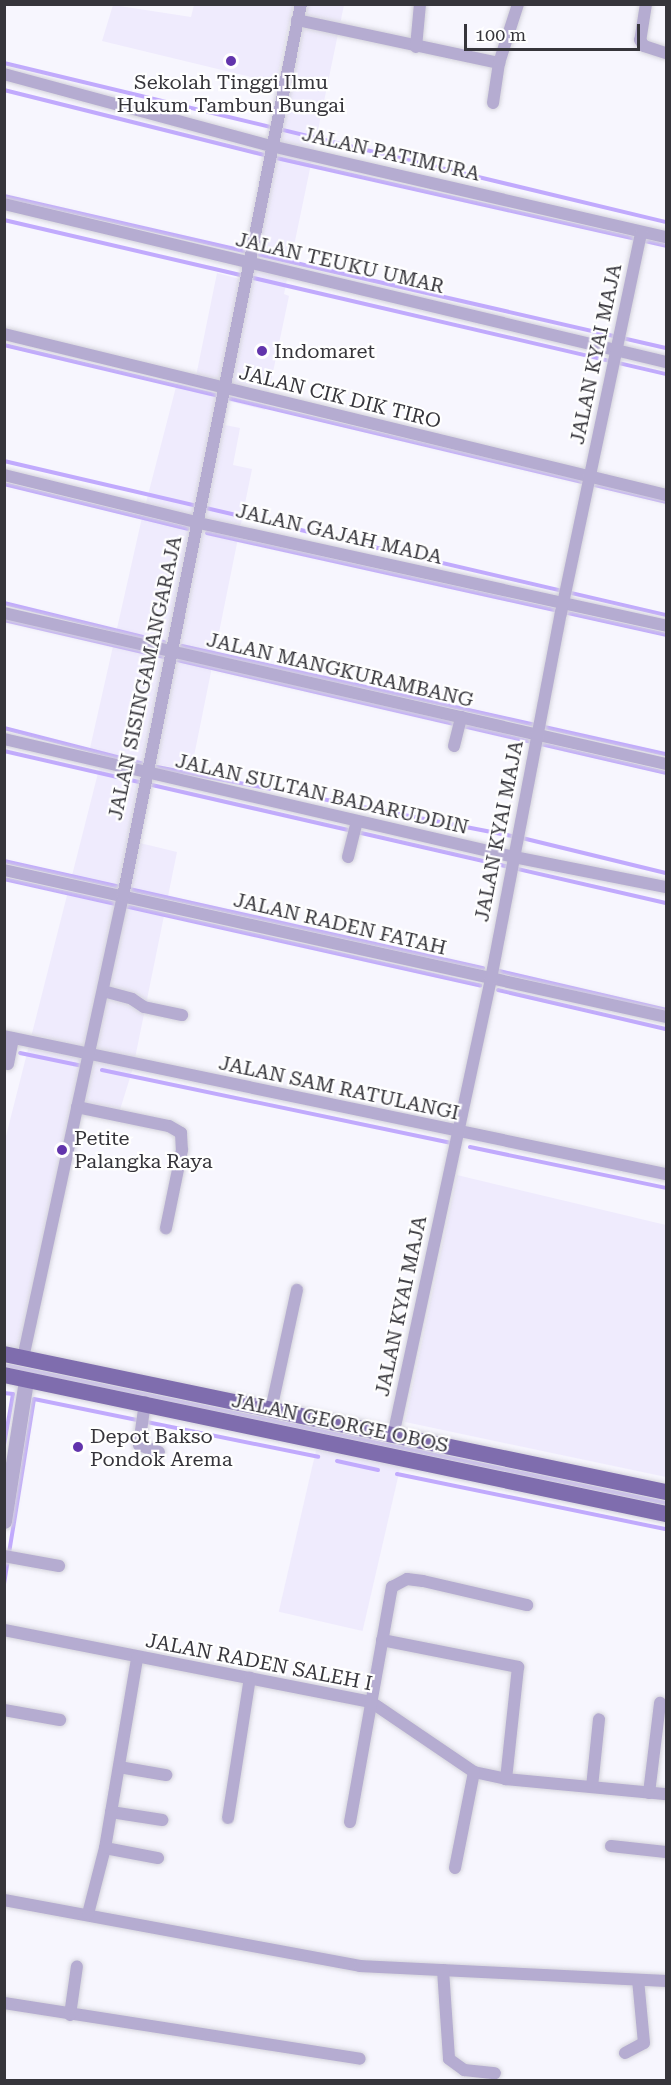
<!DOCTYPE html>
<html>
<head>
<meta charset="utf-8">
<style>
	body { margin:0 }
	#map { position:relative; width:671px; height:2085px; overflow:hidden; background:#f7f6fe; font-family:"Roboto Serif",serif }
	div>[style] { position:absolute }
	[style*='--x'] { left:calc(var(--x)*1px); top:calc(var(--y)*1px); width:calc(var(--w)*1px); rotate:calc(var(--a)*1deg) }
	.built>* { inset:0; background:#efebfd; transform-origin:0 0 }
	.stream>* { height:4px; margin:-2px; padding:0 2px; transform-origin:2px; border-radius:2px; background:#c1aafd }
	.roads { filter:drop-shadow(0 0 2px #d4d3db) drop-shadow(0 0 2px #d4d3db) }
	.minor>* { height:12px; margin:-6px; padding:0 6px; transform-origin:6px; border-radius:6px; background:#b5acd1 }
	.tertiary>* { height:15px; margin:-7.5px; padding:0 7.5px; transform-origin:7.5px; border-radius:7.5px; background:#b5acd1 }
	.primary>* { height:16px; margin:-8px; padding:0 8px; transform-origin:8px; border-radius:8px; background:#7f6dae }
	.dots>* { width:16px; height:16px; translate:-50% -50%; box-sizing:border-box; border:3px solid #fff; border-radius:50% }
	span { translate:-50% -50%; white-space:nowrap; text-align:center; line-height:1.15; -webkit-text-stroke:4.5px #fff; paint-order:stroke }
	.poi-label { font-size:20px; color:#36353b }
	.left { translate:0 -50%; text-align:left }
	.street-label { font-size:20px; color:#36353b }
	.frame { position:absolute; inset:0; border:6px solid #36353b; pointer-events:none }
	.scale { position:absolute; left:464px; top:24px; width:176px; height:27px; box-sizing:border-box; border:3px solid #36353b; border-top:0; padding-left:8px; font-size:18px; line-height:21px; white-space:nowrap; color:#36353b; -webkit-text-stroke:4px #fff; paint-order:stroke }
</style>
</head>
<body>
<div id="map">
	<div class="built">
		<div style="clip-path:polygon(113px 5px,191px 17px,194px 5px,293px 5px,276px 83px,102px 41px)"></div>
		<div style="clip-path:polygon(308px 5px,344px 5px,284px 294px,289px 296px,265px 410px,228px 401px,225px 425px,240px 428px,233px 465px,252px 469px,191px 771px,151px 763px,140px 843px,177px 852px,133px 1068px,119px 1113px,72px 1104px,20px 1352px,5px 1348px,5px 1140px,99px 769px,86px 766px,141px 522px,177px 383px,194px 386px,217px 273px,251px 282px)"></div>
		<div style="clip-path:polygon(457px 1175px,666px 1225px,666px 1477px,405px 1422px)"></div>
		<div style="left:317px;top:1446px;width:86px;height:170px;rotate:13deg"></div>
	</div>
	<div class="stream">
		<div style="--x:4;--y:63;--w:681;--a:13.51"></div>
		<div style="--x:4;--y:90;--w:276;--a:14"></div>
		<div style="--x:272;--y:157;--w:404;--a:12.7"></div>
		<div style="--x:4;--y:196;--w:679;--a:12.93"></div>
		<div style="--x:4;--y:220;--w:680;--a:13.1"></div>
		<div style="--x:4;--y:345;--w:680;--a:13.34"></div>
		<div style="--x:4;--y:461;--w:680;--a:13.1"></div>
		<div style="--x:4;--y:484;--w:189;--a:13.7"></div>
		<div style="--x:207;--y:533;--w:470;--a:12.5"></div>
		<div style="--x:4;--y:603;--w:165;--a:13.7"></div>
		<div style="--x:4;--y:620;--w:679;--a:13.01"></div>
		<div style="--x:182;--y:646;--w:496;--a:12.6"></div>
		<div style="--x:4;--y:728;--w:153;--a:14.4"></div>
		<div style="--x:152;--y:766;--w:373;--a:11"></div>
		<div style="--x:518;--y:837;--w:152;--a:13.7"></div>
		<div style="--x:4;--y:751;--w:679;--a:12.93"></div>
		<div style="--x:4;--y:861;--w:491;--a:12.6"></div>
		<div style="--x:4;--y:879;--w:488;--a:12.6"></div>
		<div style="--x:499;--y:971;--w:171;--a:13.1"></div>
		<div style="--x:498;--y:990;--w:172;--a:13.1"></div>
		<div style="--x:20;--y:1053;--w:64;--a:11.7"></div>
		<div style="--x:102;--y:1070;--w:357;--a:11.8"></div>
		<div style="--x:470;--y:1147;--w:200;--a:11.8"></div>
		<div style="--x:4;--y:1365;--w:676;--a:11.78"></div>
		<div style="--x:4;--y:1393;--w:9;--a:6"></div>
		<div style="--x:13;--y:1394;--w:52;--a:100"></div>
		<div style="--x:337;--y:1461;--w:42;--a:12.4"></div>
		<div style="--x:397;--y:1474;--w:275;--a:11.6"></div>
		<div style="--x:4;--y:1584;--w:187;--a:-80.8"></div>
		<div style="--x:34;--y:1399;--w:290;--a:11.5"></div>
	</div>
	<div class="roads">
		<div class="minor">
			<div style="--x:646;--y:4;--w:36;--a:99"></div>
			<div style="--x:640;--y:40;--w:7;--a:56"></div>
			<div style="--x:644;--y:46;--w:23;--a:18"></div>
			<div style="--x:297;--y:20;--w:207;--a:12"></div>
			<div style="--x:499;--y:63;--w:62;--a:-72.1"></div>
			<div style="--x:416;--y:47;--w:43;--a:-84.7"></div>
			<div style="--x:4;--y:74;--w:277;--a:15.1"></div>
			<div style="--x:271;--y:146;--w:405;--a:13"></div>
			<div style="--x:493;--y:103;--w:40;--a:-81.5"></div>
			<div style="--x:4;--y:204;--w:681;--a:13.42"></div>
			<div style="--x:4;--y:334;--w:681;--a:13.67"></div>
			<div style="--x:4;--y:475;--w:201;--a:13.8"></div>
			<div style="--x:199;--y:523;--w:478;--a:12.4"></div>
			<div style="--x:4;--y:613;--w:679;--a:12.85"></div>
			<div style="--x:4;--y:739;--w:523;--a:13.03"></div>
			<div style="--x:514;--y:857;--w:155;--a:11.2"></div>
			<div style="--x:454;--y:746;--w:30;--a:-76"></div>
			<div style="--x:348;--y:857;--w:37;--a:-76"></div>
			<div style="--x:4;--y:870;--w:678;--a:12.52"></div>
			<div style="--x:103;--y:991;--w:30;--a:15"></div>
			<div style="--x:132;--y:999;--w:14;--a:34"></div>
			<div style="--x:144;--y:1007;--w:39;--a:12"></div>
			<div style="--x:4;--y:1036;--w:676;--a:11.78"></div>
			<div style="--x:8;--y:1064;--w:26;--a:-79"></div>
			<div style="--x:77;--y:1107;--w:94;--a:11.7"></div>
			<div style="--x:169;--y:1126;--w:14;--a:30"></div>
			<div style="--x:181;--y:1133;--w:17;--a:87"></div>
			<div style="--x:182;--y:1150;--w:80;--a:101.6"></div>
			<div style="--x:23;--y:1358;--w:473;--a:-77.8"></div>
			<div style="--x:123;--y:896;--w:910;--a:-78.71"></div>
			<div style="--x:145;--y:1402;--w:43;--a:97.9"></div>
			<div style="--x:139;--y:1445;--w:21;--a:19"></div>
			<div style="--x:271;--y:1410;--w:123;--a:-77.8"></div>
			<div style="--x:393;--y:1436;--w:467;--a:-77.9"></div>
			<div style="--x:491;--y:979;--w:373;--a:-79.2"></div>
			<div style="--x:561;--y:613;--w:389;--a:-78.1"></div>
			<div style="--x:4;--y:1556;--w:56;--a:10.3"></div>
			<div style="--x:4;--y:1630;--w:374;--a:11.1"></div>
			<div style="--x:371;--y:1702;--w:125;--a:34.2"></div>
			<div style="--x:474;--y:1772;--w:33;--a:12"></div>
			<div style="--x:506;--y:1779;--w:161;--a:5.4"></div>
			<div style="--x:382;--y:1640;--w:139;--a:11.2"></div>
			<div style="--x:518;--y:1667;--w:113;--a:96.1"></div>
			<div style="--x:4;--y:1710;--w:57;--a:10.1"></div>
			<div style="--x:119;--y:1767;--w:48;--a:9.7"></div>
			<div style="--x:592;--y:1787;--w:68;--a:-84.1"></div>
			<div style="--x:649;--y:1793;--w:91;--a:-83"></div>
			<div style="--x:111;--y:1812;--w:52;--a:8.9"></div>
			<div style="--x:228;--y:1818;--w:142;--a:-81.1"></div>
			<div style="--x:350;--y:1822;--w:239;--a:-79.9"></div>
			<div style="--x:392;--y:1587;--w:17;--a:-28"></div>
			<div style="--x:407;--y:1579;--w:16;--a:7"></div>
			<div style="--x:423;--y:1581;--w:107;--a:13"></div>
			<div style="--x:611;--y:1846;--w:55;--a:6.2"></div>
			<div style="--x:105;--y:1848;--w:54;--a:10.7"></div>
			<div style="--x:455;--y:1868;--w:98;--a:-78.8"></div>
			<div style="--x:4;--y:1900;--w:362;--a:10.5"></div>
			<div style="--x:360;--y:1966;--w:306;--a:2.8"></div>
			<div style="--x:88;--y:1914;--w:68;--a:-75.6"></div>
			<div style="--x:105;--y:1848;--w:193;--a:-80.4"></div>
			<div style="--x:443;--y:1970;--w:89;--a:86.1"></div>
			<div style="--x:449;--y:2059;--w:19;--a:36"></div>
			<div style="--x:464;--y:2070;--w:31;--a:6"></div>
			<div style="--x:4;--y:2003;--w:360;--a:8.9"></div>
			<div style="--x:70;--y:2015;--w:49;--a:-81.9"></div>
			<div style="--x:625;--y:2053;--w:21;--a:-28"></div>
			<div style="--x:644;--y:2043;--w:63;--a:-95.4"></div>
		</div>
		<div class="tertiary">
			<div style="--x:4;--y:1521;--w:143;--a:-81.1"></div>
		</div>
		<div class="primary">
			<div style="--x:4;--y:1354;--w:676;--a:11.78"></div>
			<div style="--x:4;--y:1375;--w:676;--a:11.86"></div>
		</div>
	</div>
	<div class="dots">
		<div style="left:231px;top:61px;background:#6234ac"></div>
		<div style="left:262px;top:351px;background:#6234ac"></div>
		<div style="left:62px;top:1150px;background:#6234ac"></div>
		<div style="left:78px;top:1447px;background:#6234ac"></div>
	</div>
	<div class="poi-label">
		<span style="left:231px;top:94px">Sekolah Tinggi Ilmu<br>Hukum Tambun Bungai</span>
		<span class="left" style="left:274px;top:351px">Indomaret</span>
		<span class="left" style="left:74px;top:1150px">Petite<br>Palangka Raya</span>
		<span class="left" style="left:90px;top:1448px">Depot Bakso<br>Pondok Arema</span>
	</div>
	<div class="street-label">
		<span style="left:391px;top:154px;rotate:13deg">JALAN PATIMURA</span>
		<span style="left:340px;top:263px;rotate:13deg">JALAN TEUKU UMAR</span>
		<span style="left:596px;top:354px;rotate:-78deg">JALAN KYAI MAJA</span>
		<span style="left:340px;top:397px;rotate:14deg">JALAN CIK DIK TIRO</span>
		<span style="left:339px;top:534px;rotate:13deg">JALAN GAJAH MADA</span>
		<span style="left:340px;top:670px;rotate:13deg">JALAN MANGKURAMBANG</span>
		<span style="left:145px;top:678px;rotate:-78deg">JALAN SISINGAMANGARAJA</span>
		<span style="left:322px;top:794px;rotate:13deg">JALAN SULTAN BADARUDDIN</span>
		<span style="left:499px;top:831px;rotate:-79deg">JALAN KYAI MAJA</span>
		<span style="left:340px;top:924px;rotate:13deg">JALAN RADEN FATAH</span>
		<span style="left:339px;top:1088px;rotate:12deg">JALAN SAM RATULANGI</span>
		<span style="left:401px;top:1306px;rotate:-78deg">JALAN KYAI MAJA</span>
		<span style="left:340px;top:1423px;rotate:12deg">JALAN GEORGE OBOS</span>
		<span style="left:259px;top:1662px;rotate:11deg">JALAN RADEN SALEH I</span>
	</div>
	<div class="frame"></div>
	<div class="scale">100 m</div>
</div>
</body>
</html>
